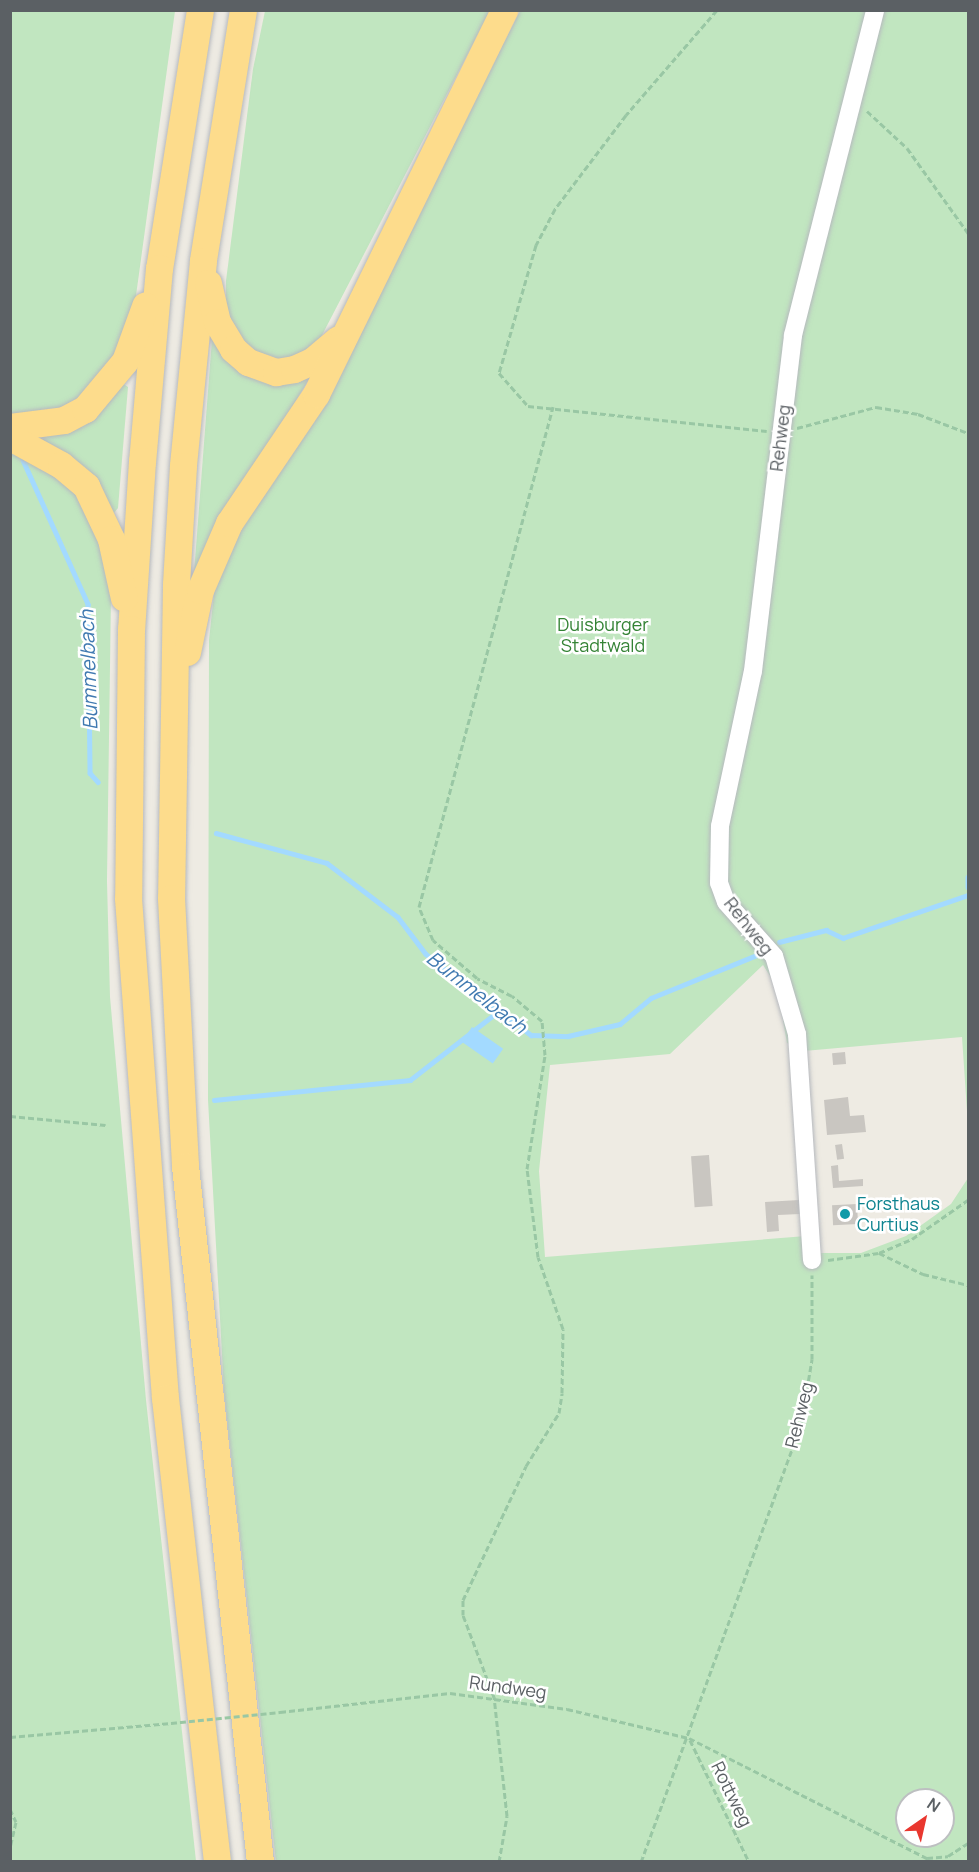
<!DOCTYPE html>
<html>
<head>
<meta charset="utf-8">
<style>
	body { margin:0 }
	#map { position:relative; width:979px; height:1872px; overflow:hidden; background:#eeebe3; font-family:Manrope,sans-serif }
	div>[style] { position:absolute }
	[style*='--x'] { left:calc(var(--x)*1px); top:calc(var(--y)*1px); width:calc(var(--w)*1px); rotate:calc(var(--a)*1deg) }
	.green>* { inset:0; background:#c1e6c0 }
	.water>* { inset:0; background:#a3daff; transform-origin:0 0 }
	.stream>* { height:4.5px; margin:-2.25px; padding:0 2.25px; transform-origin:2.25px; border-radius:2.25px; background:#a3daff }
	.building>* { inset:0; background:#c9c6c1; transform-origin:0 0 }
	.path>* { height:3px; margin-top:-1.5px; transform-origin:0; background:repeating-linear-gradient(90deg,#99c7a4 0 6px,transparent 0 9px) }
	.roads { filter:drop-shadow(0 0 2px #b6b9be) drop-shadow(0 0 2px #b6b9be) }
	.minor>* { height:18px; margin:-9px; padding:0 9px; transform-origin:9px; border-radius:9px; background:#fff }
	.highway>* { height:27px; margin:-13.5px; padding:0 13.5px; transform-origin:13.5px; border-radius:13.5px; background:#fddc8c }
	.path-bridge>* { height:3px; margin-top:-1.5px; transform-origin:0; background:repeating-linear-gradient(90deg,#99c7a4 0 6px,transparent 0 9px) }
	.dots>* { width:16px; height:16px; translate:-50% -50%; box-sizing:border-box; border:3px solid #fff; border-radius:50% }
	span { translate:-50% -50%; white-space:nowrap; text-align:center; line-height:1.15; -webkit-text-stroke:5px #fff; paint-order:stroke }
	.street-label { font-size:18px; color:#5b6064 }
	.park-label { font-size:18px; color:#348335 }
	.culture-label { font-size:18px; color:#0d838f }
	.left { translate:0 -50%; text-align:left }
	.water-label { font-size:20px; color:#407ab1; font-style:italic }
	.frame { position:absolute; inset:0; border:12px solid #5b6064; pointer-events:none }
	.north { position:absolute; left:895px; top:1788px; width:60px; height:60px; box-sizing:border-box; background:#fff; border:2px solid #bdbfc1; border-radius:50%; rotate:34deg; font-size:16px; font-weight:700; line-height:24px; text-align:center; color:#5b6064 }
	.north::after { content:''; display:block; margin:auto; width:21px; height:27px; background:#e9372f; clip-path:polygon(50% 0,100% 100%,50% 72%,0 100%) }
</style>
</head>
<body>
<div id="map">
	<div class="green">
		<div style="clip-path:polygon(11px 11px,175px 11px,131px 332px,82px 405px,11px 421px)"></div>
		<div style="clip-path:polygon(265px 11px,490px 11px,319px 341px,309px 352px,277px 362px,240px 345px,226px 319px,226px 281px,253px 69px)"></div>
		<div style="clip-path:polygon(evenodd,520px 11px,968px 11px,968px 1126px,962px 1037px,804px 1051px,787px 1043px,777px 987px,763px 965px,670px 1054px,550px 1065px,539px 1171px,545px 1257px,806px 1236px,819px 1253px,861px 1253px,906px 1236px,951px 1204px,968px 1178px,968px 1861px,276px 1862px,224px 1391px,208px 1100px,209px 640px,214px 593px,231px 542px,367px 313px,520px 11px,907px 1800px,943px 1800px,943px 1836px,907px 1836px,907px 1800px)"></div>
		<div style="clip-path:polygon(212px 339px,221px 347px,316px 367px,194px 573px)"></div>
		<div style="clip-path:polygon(122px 383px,128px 387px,118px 508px,114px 513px,33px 438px)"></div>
		<div style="clip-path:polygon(10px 446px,55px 468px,94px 516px,111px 595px,107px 881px,110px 997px,146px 1400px,196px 1861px,11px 1861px)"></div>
	</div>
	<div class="water">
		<div style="left:472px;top:1027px;width:38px;height:18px;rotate:35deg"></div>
	</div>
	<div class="stream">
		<div style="--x:23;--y:460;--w:158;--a:65.7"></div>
		<div style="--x:88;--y:604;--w:169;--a:89.3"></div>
		<div style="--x:90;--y:773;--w:12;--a:48"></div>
		<div style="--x:216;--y:833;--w:115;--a:15.1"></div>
		<div style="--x:327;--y:863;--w:89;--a:37.3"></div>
		<div style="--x:398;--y:917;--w:46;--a:52.9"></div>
		<div style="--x:426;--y:954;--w:133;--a:37.6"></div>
		<div style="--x:531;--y:1035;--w:37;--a:2"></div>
		<div style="--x:568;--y:1036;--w:53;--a:-13"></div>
		<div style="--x:620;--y:1024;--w:40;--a:-40"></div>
		<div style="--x:651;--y:998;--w:114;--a:-22.1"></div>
		<div style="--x:968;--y:877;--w:10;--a:90"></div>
		<div style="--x:779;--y:942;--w:49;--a:-14.3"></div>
		<div style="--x:826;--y:930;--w:19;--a:25"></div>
		<div style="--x:843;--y:938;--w:132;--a:-19"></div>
		<div style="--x:214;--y:1100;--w:197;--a:-5.8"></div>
		<div style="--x:410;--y:1080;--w:114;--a:-37.9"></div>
	</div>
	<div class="building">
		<div style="left:845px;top:1052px;width:12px;height:13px;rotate:85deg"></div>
		<div style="clip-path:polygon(848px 1097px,850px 1116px,864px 1115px,866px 1132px,827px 1135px,824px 1100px)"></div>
		<div style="left:842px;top:1144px;width:15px;height:7px;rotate:82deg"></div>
		<div style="left:709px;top:1155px;width:51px;height:18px;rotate:86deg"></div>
		<div style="clip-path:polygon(838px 1165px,839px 1181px,863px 1179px,863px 1186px,833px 1188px,831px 1166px)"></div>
		<div style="clip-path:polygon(799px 1200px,800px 1214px,778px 1215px,779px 1231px,767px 1232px,765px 1202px)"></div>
		<div style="left:857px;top:1204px;width:20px;height:25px;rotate:87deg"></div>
	</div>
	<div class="path">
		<div style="--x:717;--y:10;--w:139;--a:130.9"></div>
		<div style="--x:626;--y:115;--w:118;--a:127.1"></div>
		<div style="--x:555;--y:209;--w:41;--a:117.8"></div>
		<div style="--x:536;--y:245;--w:133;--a:106.1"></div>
		<div style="--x:499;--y:373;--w:44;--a:48.7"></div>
		<div style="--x:528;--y:406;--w:240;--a:6"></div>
		<div style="--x:867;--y:111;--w:54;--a:42.8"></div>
		<div style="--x:907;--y:148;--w:105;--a:54.3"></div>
		<div style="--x:797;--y:428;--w:82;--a:-14.9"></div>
		<div style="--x:876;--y:407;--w:43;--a:9.5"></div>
		<div style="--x:918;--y:414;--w:53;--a:20.8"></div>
		<div style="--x:10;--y:1116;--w:96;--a:5.4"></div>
		<div style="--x:879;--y:1253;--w:49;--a:25.5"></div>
		<div style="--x:923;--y:1274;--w:46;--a:13.7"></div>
		<div style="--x:828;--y:1260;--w:51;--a:-7.8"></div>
		<div style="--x:879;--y:1253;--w:36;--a:-23"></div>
		<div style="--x:912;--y:1239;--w:68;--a:-34.9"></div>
		<div style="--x:280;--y:1712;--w:171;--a:-6.4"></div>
		<div style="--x:450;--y:1693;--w:118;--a:7.8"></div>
		<div style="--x:567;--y:1709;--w:125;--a:13.4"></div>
		<div style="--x:689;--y:1738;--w:267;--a:26.8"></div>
		<div style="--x:927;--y:1858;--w:21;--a:-5"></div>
		<div style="--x:948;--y:1856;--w:24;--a:-33"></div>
		<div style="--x:10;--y:1737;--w:162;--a:-5"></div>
		<div style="--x:690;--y:1740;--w:136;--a:64.2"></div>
		<div style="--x:10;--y:1809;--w:14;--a:65"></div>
		<div style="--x:16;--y:1822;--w:28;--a:103"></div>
		<div style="--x:499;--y:1862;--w:47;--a:-80.1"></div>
		<div style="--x:507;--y:1816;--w:120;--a:-96.2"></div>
		<div style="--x:494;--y:1697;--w:88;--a:-110.7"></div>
		<div style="--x:463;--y:1615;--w:15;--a:-90"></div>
		<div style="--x:463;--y:1600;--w:148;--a:-64.8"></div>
		<div style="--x:526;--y:1466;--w:62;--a:-58.1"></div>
		<div style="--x:559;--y:1413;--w:20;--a:-81"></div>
		<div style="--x:562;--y:1393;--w:64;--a:-89.1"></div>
		<div style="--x:563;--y:1329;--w:76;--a:-109.1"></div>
		<div style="--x:538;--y:1257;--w:89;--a:-97.1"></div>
		<div style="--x:527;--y:1169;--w:115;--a:-81"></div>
		<div style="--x:545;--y:1055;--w:34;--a:-95"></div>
		<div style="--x:542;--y:1021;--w:39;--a:-140"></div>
		<div style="--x:512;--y:996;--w:39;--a:-153"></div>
		<div style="--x:477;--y:978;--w:58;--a:-139.2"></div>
		<div style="--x:433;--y:940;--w:36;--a:-113"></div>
		<div style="--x:419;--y:907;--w:518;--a:-75"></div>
		<div style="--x:641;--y:1862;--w:465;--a:-69.9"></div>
		<div style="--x:801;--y:1425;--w:67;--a:-80.5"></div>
		<div style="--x:812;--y:1359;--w:84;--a:-90"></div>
	</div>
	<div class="roads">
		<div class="minor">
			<div style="--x:812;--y:1260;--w:226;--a:-93.8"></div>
			<div style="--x:797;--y:1034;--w:81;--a:-106.4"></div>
			<div style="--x:774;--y:956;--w:72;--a:-131.6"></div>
			<div style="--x:726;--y:902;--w:20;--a:-110"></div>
			<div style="--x:719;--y:883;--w:57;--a:-89"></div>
			<div style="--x:720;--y:826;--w:158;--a:-78"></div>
			<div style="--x:753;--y:671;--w:338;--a:-83.2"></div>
			<div style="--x:793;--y:335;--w:335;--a:-75.8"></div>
		</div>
		<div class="highway">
			<div style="--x:200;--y:10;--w:261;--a:99"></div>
			<div style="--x:159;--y:268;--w:194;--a:95"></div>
			<div style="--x:142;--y:461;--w:168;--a:93.7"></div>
			<div style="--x:131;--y:629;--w:269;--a:90.6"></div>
			<div style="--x:128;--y:898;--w:501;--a:85.77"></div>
			<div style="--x:165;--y:1398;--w:467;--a:83.6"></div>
			<div style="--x:243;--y:10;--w:254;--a:99.1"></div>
			<div style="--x:203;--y:261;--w:206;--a:95.6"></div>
			<div style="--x:183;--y:466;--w:119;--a:93.4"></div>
			<div style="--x:176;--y:585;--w:313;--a:90.9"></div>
			<div style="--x:171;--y:898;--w:268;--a:87"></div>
			<div style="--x:185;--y:1166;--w:700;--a:83.85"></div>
			<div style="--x:208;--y:283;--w:40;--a:77"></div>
			<div style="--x:217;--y:322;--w:31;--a:59"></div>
			<div style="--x:233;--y:349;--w:20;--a:41"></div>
			<div style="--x:248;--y:362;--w:30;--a:20"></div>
			<div style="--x:276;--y:372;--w:18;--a:-9"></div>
			<div style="--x:294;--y:369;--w:20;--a:-24"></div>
			<div style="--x:312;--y:361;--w:34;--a:-40"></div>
			<div style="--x:10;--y:427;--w:54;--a:-7.4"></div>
			<div style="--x:64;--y:420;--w:24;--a:-28"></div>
			<div style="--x:85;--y:409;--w:62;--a:-50.2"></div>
			<div style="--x:125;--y:361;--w:59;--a:-70"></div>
			<div style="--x:10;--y:437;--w:58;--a:28.8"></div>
			<div style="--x:61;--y:465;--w:33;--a:40"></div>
			<div style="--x:86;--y:486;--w:59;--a:64.7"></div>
			<div style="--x:111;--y:539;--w:60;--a:77.6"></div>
			<div style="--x:187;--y:652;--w:63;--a:-78.2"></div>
			<div style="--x:200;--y:590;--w:73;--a:-66.6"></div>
			<div style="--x:229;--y:523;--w:156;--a:-56"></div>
			<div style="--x:316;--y:394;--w:428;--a:-63.9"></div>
		</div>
	</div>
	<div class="path-bridge">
		<div style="--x:171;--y:1723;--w:110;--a:-5.8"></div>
	</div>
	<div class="dots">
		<div style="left:845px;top:1214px;background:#0f9aa8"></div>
	</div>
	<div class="street-label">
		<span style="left:780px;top:438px;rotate:-83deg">Rehweg</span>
		<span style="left:749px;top:926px;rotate:52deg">Rehweg</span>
		<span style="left:799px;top:1415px;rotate:-76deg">Rehweg</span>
		<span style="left:508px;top:1687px;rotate:8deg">Rundweg</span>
		<span style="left:732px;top:1794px;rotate:64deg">Rottweg</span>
	</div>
	<div class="park-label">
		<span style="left:603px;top:635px">Duisburger<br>Stadtwald</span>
	</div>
	<div class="culture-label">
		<span class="left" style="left:857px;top:1214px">Forsthaus<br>Curtius</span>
	</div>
	<div class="water-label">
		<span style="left:88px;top:670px;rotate:-92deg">Bummelbach</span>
		<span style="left:477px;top:992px;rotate:38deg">Bummelbach</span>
	</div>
	<div class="frame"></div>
	<div class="north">N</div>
</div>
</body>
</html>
